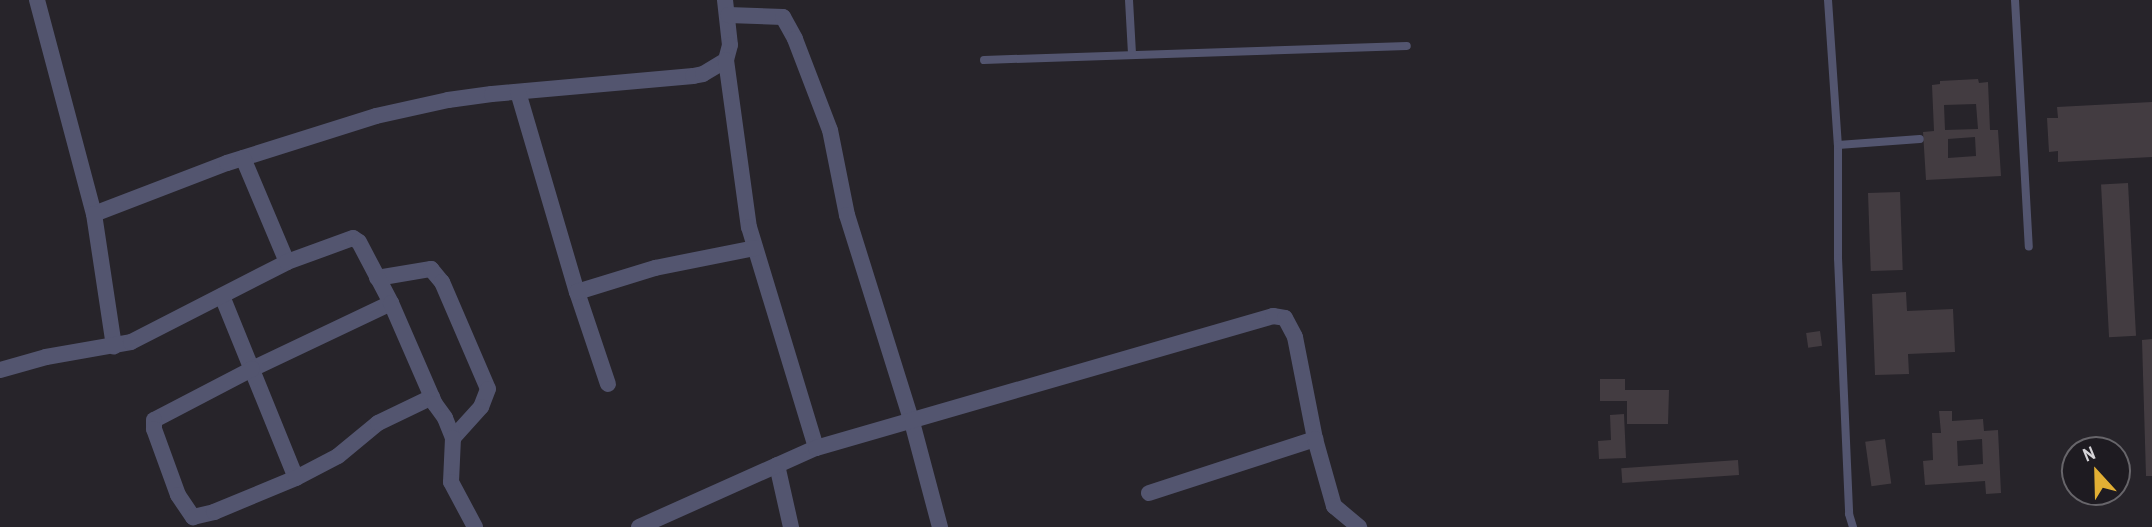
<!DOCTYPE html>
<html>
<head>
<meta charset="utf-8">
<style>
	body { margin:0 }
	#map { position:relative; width:2152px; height:527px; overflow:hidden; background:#27242a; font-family:"Archivo Narrow",sans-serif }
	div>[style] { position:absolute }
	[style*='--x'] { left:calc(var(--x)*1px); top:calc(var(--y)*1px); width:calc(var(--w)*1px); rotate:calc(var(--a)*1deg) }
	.building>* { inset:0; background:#433c41; transform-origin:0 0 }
	.service>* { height:8px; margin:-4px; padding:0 4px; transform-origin:4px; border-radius:4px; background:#53556f }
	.minor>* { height:16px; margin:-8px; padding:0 8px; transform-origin:8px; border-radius:8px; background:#53556f }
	span { translate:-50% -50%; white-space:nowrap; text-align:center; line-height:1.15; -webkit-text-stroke:5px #1e1b21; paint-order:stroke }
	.north { position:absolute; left:2061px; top:436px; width:70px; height:70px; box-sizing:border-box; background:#1e1b21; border:2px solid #67656a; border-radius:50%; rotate:338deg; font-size:19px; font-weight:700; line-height:28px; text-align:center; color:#d5d3d7 }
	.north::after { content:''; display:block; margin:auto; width:24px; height:32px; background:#e2af34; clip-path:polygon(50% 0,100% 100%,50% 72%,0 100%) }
</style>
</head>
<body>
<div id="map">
	<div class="building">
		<div style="clip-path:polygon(evenodd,1978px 79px,1979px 83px,1988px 82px,1990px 130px,1998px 130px,2001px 176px,1926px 180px,1923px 132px,1934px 131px,1932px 85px,1940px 84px,1940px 81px,1978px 79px,1976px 104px,1978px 129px,1945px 130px,1944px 105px,1976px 104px,1978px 79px,1975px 137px,1976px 156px,1948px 158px,1948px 139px,1975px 137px)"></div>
		<div style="clip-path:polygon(2152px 102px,2152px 157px,2058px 162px,2058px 151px,2049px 152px,2047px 118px,2058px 118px,2057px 107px)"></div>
		<div style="left:2128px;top:183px;width:153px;height:27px;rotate:87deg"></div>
		<div style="left:1900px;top:192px;width:78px;height:32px;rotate:88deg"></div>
		<div style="clip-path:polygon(1906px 292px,1907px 311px,1953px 309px,1955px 352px,1908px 354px,1909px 374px,1875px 375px,1872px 294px)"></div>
		<div style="left:1820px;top:331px;width:15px;height:14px;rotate:82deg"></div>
		<div style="clip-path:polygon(2152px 339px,2152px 476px,2146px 476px,2142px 340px)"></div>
		<div style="clip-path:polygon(1600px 379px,1625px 379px,1625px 390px,1669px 390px,1668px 424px,1627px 424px,1627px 401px,1600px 401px)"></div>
		<div style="clip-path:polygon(evenodd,1939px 411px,1952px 411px,1952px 421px,1983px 419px,1984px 431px,1998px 430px,2001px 493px,1986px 494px,1985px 481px,1925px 485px,1923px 461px,1933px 460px,1932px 433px,1941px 433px,1939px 411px,1982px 439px,1983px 464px,1958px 466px,1957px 441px,1982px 439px)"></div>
		<div style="clip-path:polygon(1624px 414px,1626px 458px,1599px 459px,1598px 441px,1611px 440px,1610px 415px)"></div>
		<div style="left:1885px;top:439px;width:45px;height:20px;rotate:82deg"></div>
		<div style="left:1738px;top:460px;width:15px;height:117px;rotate:86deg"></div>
	</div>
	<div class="service">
		<div style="--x:1129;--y:0;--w:54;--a:86.8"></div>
		<div style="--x:1828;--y:0;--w:145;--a:86.1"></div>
		<div style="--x:1838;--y:145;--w:113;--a:90"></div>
		<div style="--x:1838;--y:258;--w:256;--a:87.5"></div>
		<div style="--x:1849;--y:514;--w:14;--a:73"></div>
		<div style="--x:2015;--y:0;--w:247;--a:86.8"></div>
		<div style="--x:984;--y:60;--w:423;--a:-1.9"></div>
		<div style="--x:1838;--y:145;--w:82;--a:-4.2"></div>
	</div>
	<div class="minor">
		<div style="--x:37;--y:0;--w:221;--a:75.1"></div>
		<div style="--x:94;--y:214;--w:142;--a:-21"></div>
		<div style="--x:227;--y:163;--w:156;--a:-17.5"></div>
		<div style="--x:376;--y:116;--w:74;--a:-12.5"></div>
		<div style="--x:448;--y:100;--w:44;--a:-7.8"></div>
		<div style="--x:492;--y:94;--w:202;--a:-5.1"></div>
		<div style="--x:693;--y:76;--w:10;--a:-11"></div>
		<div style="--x:703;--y:74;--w:27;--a:-31"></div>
		<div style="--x:725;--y:0;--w:45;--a:83.7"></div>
		<div style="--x:730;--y:45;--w:16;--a:105"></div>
		<div style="--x:726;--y:60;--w:169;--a:82.2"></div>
		<div style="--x:749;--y:227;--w:231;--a:73.1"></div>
		<div style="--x:728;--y:15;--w:55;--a:2.1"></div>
		<div style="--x:783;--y:17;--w:25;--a:61"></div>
		<div style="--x:795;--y:39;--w:97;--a:69"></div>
		<div style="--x:830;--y:130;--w:87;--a:78.7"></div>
		<div style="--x:847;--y:215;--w:217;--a:72.6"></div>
		<div style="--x:912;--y:422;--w:109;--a:75.1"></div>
		<div style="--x:518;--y:92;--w:209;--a:73.6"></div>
		<div style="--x:577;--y:292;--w:97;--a:71.4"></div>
		<div style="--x:243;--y:158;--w:113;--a:67.1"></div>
		<div style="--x:94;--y:214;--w:134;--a:81.4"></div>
		<div style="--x:377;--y:278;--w:55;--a:-9.5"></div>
		<div style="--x:431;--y:269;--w:17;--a:50"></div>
		<div style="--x:442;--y:282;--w:116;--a:66.7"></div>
		<div style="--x:488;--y:389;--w:19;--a:111"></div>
		<div style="--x:481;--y:407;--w:42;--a:132.1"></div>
		<div style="--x:577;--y:292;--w:82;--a:-17.1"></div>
		<div style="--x:655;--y:268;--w:102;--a:-11.3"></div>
		<div style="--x:222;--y:296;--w:196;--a:67.9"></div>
		<div style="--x:391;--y:303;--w:154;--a:154.6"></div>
		<div style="--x:252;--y:369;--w:110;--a:152.5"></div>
		<div style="--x:154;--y:420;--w:9;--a:90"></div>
		<div style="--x:154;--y:429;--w:70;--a:70"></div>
		<div style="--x:178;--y:495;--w:27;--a:56"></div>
		<div style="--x:193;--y:517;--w:22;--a:-13"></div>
		<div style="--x:214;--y:512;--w:89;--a:-22.5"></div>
		<div style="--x:296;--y:478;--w:47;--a:-27.6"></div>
		<div style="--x:338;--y:456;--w:52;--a:-39.5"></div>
		<div style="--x:378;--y:423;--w:60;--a:-25.7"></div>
		<div style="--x:0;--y:370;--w:48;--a:-15.8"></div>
		<div style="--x:46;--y:357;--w:86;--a:-10"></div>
		<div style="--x:131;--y:342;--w:175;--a:-27.1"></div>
		<div style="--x:287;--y:262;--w:70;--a:-20"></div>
		<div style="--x:353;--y:238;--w:7;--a:34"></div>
		<div style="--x:359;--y:242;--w:69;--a:62.3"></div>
		<div style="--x:391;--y:303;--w:110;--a:66.5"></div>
		<div style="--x:435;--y:404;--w:17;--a:54"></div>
		<div style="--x:445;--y:418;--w:22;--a:68"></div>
		<div style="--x:453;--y:438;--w:44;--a:92.6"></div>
		<div style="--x:451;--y:482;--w:51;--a:61.9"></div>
		<div style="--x:777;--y:465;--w:64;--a:77.3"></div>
		<div style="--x:1149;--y:493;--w:175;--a:-18"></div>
		<div style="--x:639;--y:527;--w:194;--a:-24.1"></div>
		<div style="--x:816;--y:448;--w:476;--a:-16.1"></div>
		<div style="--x:1273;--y:316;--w:12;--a:9"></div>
		<div style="--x:1285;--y:318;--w:21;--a:62"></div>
		<div style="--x:1295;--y:337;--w:104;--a:78.9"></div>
		<div style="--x:1315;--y:439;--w:70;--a:74.2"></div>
		<div style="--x:1334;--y:506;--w:33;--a:40"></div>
	</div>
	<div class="north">N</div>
</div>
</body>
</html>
